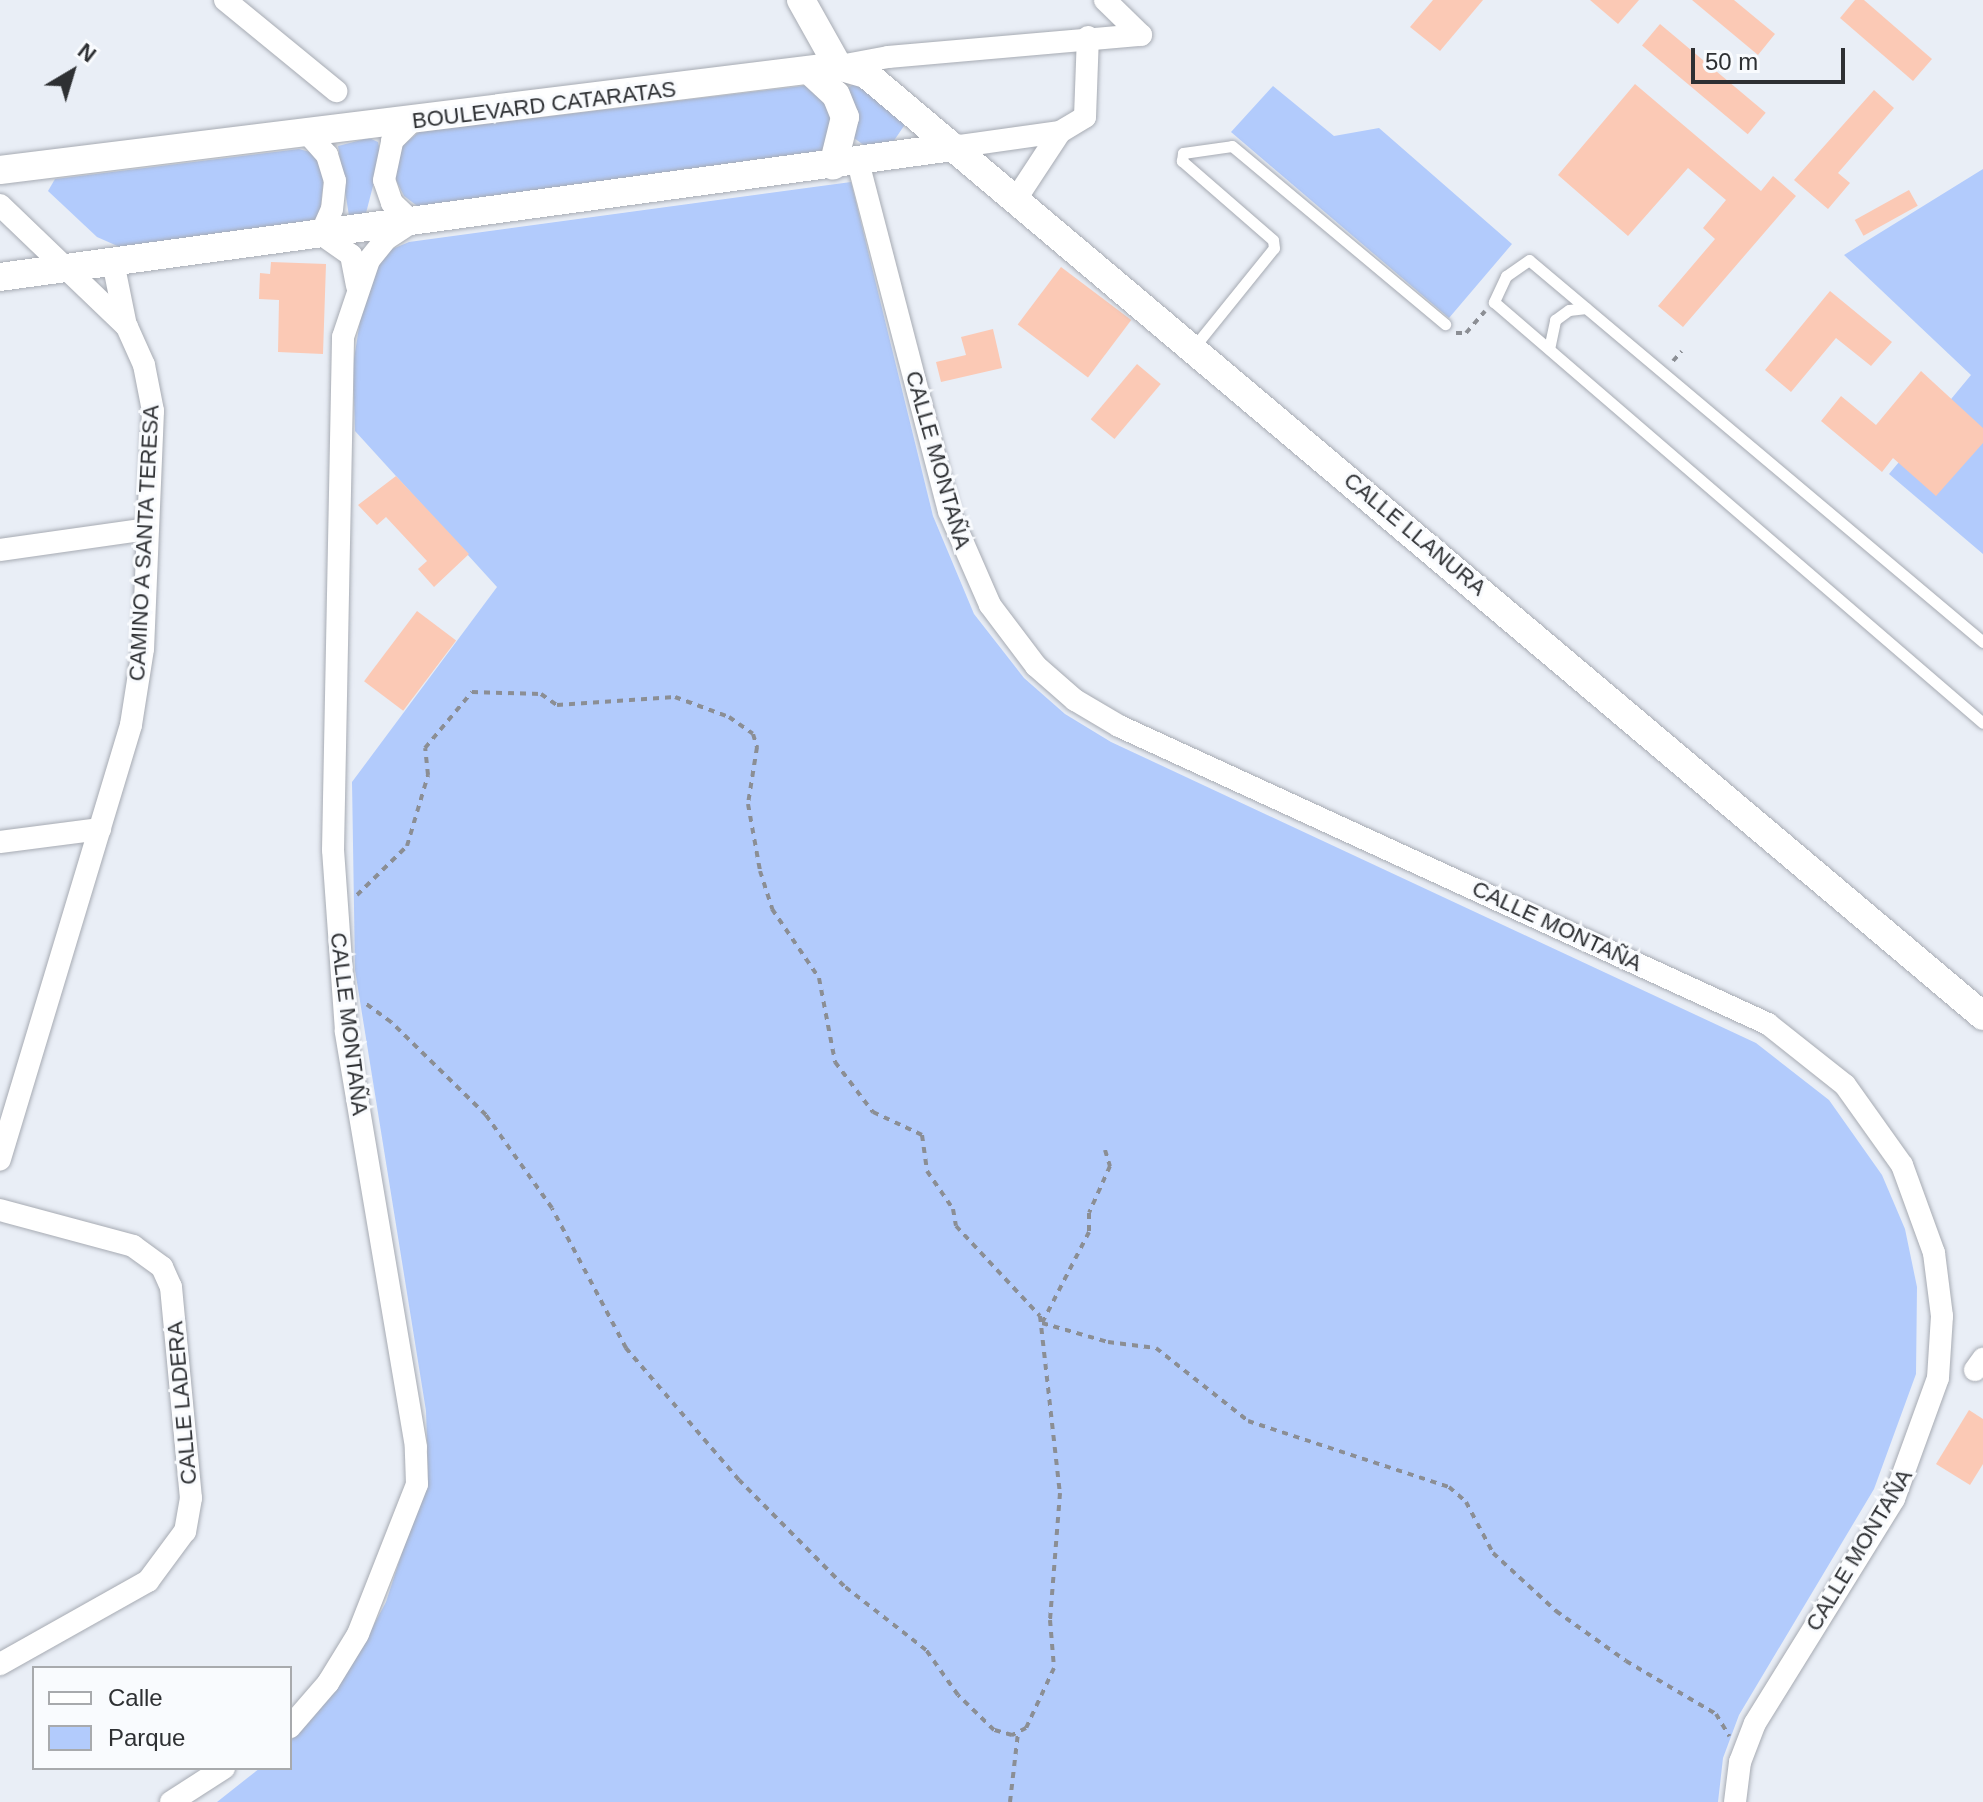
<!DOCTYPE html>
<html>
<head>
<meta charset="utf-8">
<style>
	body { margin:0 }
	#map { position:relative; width:1983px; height:1802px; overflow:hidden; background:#e9eef6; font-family:Helvetica,sans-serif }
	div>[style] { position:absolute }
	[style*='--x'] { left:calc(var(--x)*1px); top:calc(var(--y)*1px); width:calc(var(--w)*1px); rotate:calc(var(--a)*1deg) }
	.green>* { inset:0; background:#b2cbfc }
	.building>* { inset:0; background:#fbc9b5; transform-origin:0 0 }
	.path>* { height:4px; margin-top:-2px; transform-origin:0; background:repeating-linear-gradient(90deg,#8b8e94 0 6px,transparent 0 12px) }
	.roads { filter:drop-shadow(0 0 2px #a7abb3) drop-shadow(0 0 2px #a7abb3) }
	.service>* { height:11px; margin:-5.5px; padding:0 5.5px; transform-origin:5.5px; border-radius:5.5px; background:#fff }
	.minor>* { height:22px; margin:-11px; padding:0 11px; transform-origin:11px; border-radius:11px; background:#fff }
	.tertiary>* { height:28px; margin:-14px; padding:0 14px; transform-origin:14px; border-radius:14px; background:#fff }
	span { translate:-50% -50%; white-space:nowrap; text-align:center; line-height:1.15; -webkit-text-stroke:6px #f9fbfe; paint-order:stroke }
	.street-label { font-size:22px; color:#2e3033 }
	.legend { position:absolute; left:32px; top:1666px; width:260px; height:104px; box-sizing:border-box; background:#f9fbfe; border:2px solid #a8aaad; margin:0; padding:10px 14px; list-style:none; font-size:24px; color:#2e3033 }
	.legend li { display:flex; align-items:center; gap:16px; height:40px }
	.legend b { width:40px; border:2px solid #a8aaad }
	.north { position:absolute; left:32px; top:32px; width:80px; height:80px; -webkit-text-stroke:6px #f9fbfe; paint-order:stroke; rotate:38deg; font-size:22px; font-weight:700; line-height:32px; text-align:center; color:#2e3033 }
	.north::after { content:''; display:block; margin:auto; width:28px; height:36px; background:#2e3033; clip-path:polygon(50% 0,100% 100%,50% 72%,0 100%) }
	.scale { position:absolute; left:1691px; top:48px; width:154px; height:36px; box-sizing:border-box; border:4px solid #2e3033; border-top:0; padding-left:10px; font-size:24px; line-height:28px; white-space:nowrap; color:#2e3033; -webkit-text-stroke:6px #f9fbfe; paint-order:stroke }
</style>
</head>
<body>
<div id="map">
	<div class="green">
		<div style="clip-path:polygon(857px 81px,906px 123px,893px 142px,865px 146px,854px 138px,846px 90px)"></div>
		<div style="clip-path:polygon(819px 84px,832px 105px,834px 154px,420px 208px,404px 196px,395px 178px,402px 146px,419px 132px)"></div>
		<div style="clip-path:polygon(1273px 86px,1334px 136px,1379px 128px,1512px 244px,1449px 318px,1231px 132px)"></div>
		<div style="clip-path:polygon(369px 138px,378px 142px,381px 155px,366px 213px,349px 216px,338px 146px)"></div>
		<div style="clip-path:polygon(299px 149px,314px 153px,325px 166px,319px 222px,122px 248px,97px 237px,48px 191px,55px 179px)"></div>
		<div style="clip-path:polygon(1983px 169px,1983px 554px,1889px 474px,1971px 375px,1844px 255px)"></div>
		<div style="clip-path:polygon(851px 182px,933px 516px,974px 614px,1024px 678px,1065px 714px,1111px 742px,1756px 1043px,1829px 1100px,1882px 1175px,1905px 1229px,1917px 1287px,1916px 1374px,1874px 1489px,1739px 1715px,1723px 1758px,1718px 1802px,217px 1802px,260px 1768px,290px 1768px,290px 1742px,354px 1662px,386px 1602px,428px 1472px,426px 1411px,355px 970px,352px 782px,497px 587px,355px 431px,353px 365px,365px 290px,376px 265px,390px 250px,409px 242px)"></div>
	</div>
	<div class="building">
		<div style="clip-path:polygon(1433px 0,1483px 0,1440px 51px,1410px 27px)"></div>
		<div style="clip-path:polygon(1590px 0,1639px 0,1618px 24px)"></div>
		<div style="clip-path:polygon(1692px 0,1734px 0,1775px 34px,1758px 55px)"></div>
		<div style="clip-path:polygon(1855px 0,1864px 0,1932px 59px,1913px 81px,1840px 18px)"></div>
		<div style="left:1660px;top:24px;width:138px;height:28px;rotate:40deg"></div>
		<div style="clip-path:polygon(1635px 84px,1761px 191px,1773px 176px,1796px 196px,1683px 327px,1658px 306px,1715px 239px,1703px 228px,1726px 200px,1688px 168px,1628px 236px,1558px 175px)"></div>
		<div style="clip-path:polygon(1874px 90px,1894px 108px,1838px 173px,1850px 183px,1828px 209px,1794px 180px)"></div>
		<div style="left:1909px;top:190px;width:18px;height:62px;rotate:61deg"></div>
		<div style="clip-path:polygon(271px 262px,326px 264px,323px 354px,278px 352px,279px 300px,259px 299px,260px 273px,270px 274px)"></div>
		<div style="left:1061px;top:267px;width:88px;height:72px;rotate:37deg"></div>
		<div style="clip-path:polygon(1830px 291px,1892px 342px,1871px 366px,1836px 338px,1791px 392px,1765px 370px)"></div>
		<div style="clip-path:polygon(993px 329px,1002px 368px,941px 382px,936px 362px,966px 355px,961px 337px)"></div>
		<div style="left:1137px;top:364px;width:31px;height:72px;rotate:40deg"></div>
		<div style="clip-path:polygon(1921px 371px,1983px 428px,1983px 443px,1936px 496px,1893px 458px,1882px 472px,1821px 421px,1841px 396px,1876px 425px)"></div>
		<div style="clip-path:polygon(396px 476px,469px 554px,434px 587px,418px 569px,427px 561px,386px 517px,377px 525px,358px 505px)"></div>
		<div style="left:417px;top:611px;width:49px;height:88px;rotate:37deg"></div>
		<div style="clip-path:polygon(1969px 1410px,1983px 1419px,1983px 1464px,1970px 1485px,1936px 1464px)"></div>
	</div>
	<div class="path">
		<div style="--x:1456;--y:333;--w:10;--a:0"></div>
		<div style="--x:1466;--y:333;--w:29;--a:-49"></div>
		<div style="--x:1673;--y:361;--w:13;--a:-48"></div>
		<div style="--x:357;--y:895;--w:70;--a:-44.4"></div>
		<div style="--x:407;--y:846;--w:74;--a:-73.5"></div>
		<div style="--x:428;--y:775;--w:27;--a:-96"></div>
		<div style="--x:425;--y:748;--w:73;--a:-50"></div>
		<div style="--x:472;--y:692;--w:69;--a:1.7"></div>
		<div style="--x:541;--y:694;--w:19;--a:35"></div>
		<div style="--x:557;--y:705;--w:118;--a:-3.9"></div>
		<div style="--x:675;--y:697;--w:58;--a:20.3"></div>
		<div style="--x:729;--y:717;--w:29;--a:35"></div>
		<div style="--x:753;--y:734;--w:14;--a:73"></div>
		<div style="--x:757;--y:747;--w:58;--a:99"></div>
		<div style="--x:748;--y:804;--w:68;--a:79.8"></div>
		<div style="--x:760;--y:871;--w:40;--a:72"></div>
		<div style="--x:772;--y:909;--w:83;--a:55.7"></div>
		<div style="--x:819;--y:978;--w:86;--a:79.2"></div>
		<div style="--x:835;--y:1062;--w:63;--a:52.8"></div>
		<div style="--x:873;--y:1112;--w:54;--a:25.1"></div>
		<div style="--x:922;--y:1135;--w:36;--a:82"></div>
		<div style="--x:927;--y:1171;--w:46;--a:55.6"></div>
		<div style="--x:953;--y:1209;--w:17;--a:80"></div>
		<div style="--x:956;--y:1226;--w:123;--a:47"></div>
		<div style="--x:1040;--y:1316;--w:178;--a:83.6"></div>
		<div style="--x:1060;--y:1493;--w:127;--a:94.5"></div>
		<div style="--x:1050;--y:1620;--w:48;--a:85.2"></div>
		<div style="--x:1054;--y:1668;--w:66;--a:115"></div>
		<div style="--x:1026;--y:1728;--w:16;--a:153"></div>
		<div style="--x:1012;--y:1735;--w:19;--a:-164"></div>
		<div style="--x:994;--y:1730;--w:50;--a:-135.8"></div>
		<div style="--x:958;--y:1695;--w:55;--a:-125.4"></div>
		<div style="--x:926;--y:1650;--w:104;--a:-142"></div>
		<div style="--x:844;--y:1586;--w:149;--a:-134.7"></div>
		<div style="--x:739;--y:1480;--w:174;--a:-130.6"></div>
		<div style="--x:626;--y:1348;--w:158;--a:-117.9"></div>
		<div style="--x:552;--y:1208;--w:114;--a:-125.4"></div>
		<div style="--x:486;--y:1115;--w:133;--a:-135.6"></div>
		<div style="--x:391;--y:1022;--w:32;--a:-144"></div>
		<div style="--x:1105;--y:1150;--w:17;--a:73"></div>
		<div style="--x:1110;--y:1166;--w:51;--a:114.1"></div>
		<div style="--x:1089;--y:1213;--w:19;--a:90"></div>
		<div style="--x:1089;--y:1232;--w:102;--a:117.3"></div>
		<div style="--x:1042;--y:1323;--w:69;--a:16.1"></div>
		<div style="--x:1108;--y:1342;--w:48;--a:7.1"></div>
		<div style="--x:1156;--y:1348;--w:117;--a:38.4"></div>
		<div style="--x:1248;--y:1421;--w:212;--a:18.2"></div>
		<div style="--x:1449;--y:1487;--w:23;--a:41"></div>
		<div style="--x:1466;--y:1502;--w:58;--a:62.1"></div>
		<div style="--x:1493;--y:1553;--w:86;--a:42.6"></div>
		<div style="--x:1556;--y:1611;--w:86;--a:35.5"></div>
		<div style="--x:1626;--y:1661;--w:104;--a:30.5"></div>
		<div style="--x:1716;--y:1714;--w:26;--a:59"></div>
		<div style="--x:1010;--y:1802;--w:69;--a:-83.4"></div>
	</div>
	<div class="roads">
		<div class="service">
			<div style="--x:1194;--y:347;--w:127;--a:-51.1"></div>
			<div style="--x:1274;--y:248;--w:8;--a:-97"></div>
			<div style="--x:1273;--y:240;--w:121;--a:-139"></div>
			<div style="--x:1182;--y:161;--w:8;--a:-83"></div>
			<div style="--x:1183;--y:153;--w:49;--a:-8.1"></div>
			<div style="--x:1232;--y:146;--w:278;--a:39.9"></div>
			<div style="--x:1549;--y:349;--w:30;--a:-78"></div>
			<div style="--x:1555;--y:320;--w:17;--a:-36"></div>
			<div style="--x:1569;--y:310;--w:17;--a:-7"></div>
			<div style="--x:1983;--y:642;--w:593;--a:-139.92"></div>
			<div style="--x:1529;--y:260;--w:28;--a:145"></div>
			<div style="--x:1506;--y:276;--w:29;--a:115"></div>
			<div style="--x:1494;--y:302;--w:645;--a:40.73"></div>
		</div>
		<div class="minor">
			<div style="--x:225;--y:0;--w:144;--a:39.3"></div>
			<div style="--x:1105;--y:0;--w:50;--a:44.2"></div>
			<div style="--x:840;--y:66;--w:49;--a:-10.6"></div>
			<div style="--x:888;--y:57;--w:254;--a:-5"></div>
			<div style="--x:309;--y:135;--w:27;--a:48"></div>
			<div style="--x:327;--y:155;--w:27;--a:73"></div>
			<div style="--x:335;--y:181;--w:28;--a:96"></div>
			<div style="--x:332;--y:209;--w:27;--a:114"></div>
			<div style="--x:321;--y:234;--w:37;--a:35"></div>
			<div style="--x:351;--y:255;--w:31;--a:79"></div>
			<div style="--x:953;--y:147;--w:108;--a:-8"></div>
			<div style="--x:858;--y:162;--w:361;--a:75.4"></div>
			<div style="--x:949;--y:511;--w:103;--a:66.4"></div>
			<div style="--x:990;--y:605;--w:76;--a:53"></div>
			<div style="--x:1036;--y:666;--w:52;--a:41.1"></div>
			<div style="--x:1075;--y:700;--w:51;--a:30.6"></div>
			<div style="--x:1119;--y:726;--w:714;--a:24.66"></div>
			<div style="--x:1768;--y:1024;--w:98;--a:38.4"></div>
			<div style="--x:1845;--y:1085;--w:98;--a:54.5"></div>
			<div style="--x:1902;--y:1165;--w:94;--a:70"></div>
			<div style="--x:1934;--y:1253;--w:64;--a:82.8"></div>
			<div style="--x:1942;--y:1316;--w:62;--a:93.7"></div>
			<div style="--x:1938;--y:1378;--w:129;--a:110"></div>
			<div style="--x:1894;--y:1499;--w:264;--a:121.8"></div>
			<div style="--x:1755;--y:1723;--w:42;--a:111"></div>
			<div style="--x:1740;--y:1762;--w:40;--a:97.1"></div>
			<div style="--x:1016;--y:199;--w:80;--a:-56.7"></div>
			<div style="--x:1060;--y:132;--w:29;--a:-31"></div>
			<div style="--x:1085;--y:117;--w:80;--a:-87.9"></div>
			<div style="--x:0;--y:205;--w:176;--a:43.8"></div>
			<div style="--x:127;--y:327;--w:42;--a:65.9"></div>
			<div style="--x:144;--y:365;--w:47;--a:78.9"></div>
			<div style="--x:153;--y:411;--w:238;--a:92.4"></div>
			<div style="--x:143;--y:649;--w:77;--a:99"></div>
			<div style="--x:131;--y:725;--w:454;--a:106.8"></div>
			<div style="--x:113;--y:262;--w:65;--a:78.5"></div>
			<div style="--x:0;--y:550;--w:148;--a:-8.1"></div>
			<div style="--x:0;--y:842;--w:101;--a:-7.4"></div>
			<div style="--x:0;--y:1210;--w:138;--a:15.1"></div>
			<div style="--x:133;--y:1246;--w:36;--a:36"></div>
			<div style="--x:162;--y:1267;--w:22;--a:66"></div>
			<div style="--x:171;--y:1287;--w:212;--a:84.6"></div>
			<div style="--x:191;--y:1498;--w:34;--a:100"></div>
			<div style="--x:185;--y:1531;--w:62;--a:126.5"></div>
			<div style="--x:148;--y:1581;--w:170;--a:150.7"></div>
			<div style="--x:1975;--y:1370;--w:14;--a:-54"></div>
			<div style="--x:290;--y:1727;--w:58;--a:-49.2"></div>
			<div style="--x:328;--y:1683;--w:57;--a:-58.5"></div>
			<div style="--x:358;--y:1634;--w:161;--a:-68.5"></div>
			<div style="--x:417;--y:1484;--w:37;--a:-92"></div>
			<div style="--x:416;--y:1447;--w:422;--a:-99.6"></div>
			<div style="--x:346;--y:1031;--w:181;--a:-94.1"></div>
			<div style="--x:333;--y:850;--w:513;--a:-88.88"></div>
			<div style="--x:343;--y:337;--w:81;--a:-71.3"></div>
			<div style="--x:369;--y:260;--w:27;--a:-51"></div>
			<div style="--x:386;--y:239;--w:31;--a:-33"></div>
			<div style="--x:412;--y:222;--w:28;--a:-136"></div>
			<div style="--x:392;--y:203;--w:24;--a:-109"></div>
			<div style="--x:384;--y:180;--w:40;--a:-78"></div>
			<div style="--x:392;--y:141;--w:27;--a:-45"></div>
			<div style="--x:171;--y:1802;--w:63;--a:-32.7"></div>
		</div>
		<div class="tertiary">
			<div style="--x:801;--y:0;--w:76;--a:60.7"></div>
			<div style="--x:810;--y:71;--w:35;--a:43"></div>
			<div style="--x:836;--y:95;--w:24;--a:68"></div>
			<div style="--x:845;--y:117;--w:50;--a:103.8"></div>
			<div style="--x:0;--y:170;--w:844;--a:-7.07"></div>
			<div style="--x:838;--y:66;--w:29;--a:16"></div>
			<div style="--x:866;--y:74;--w:1461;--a:40.14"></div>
			<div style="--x:0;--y:277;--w:962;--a:-7.77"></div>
		</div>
	</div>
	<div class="street-label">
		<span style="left:544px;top:105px;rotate:-7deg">BOULEVARD CATARATAS</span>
		<span style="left:938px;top:460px;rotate:74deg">CALLE MONTAÑA</span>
		<span style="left:1415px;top:534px;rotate:40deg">CALLE LLANURA</span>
		<span style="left:144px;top:543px;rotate:-87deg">CAMINO A SANTA TERESA</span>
		<span style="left:1557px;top:926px;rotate:25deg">CALLE MONTAÑA</span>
		<span style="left:349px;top:1024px;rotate:83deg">CALLE MONTAÑA</span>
		<span style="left:182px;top:1403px;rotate:-95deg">CALLE LADERA</span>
		<span style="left:1859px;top:1550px;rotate:-59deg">CALLE MONTAÑA</span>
	</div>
	<ul class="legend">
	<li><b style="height:10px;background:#fff"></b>Calle</li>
	<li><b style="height:22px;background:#b2cbfc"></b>Parque</li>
	</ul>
	<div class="north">N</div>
	<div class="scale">50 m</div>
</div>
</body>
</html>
